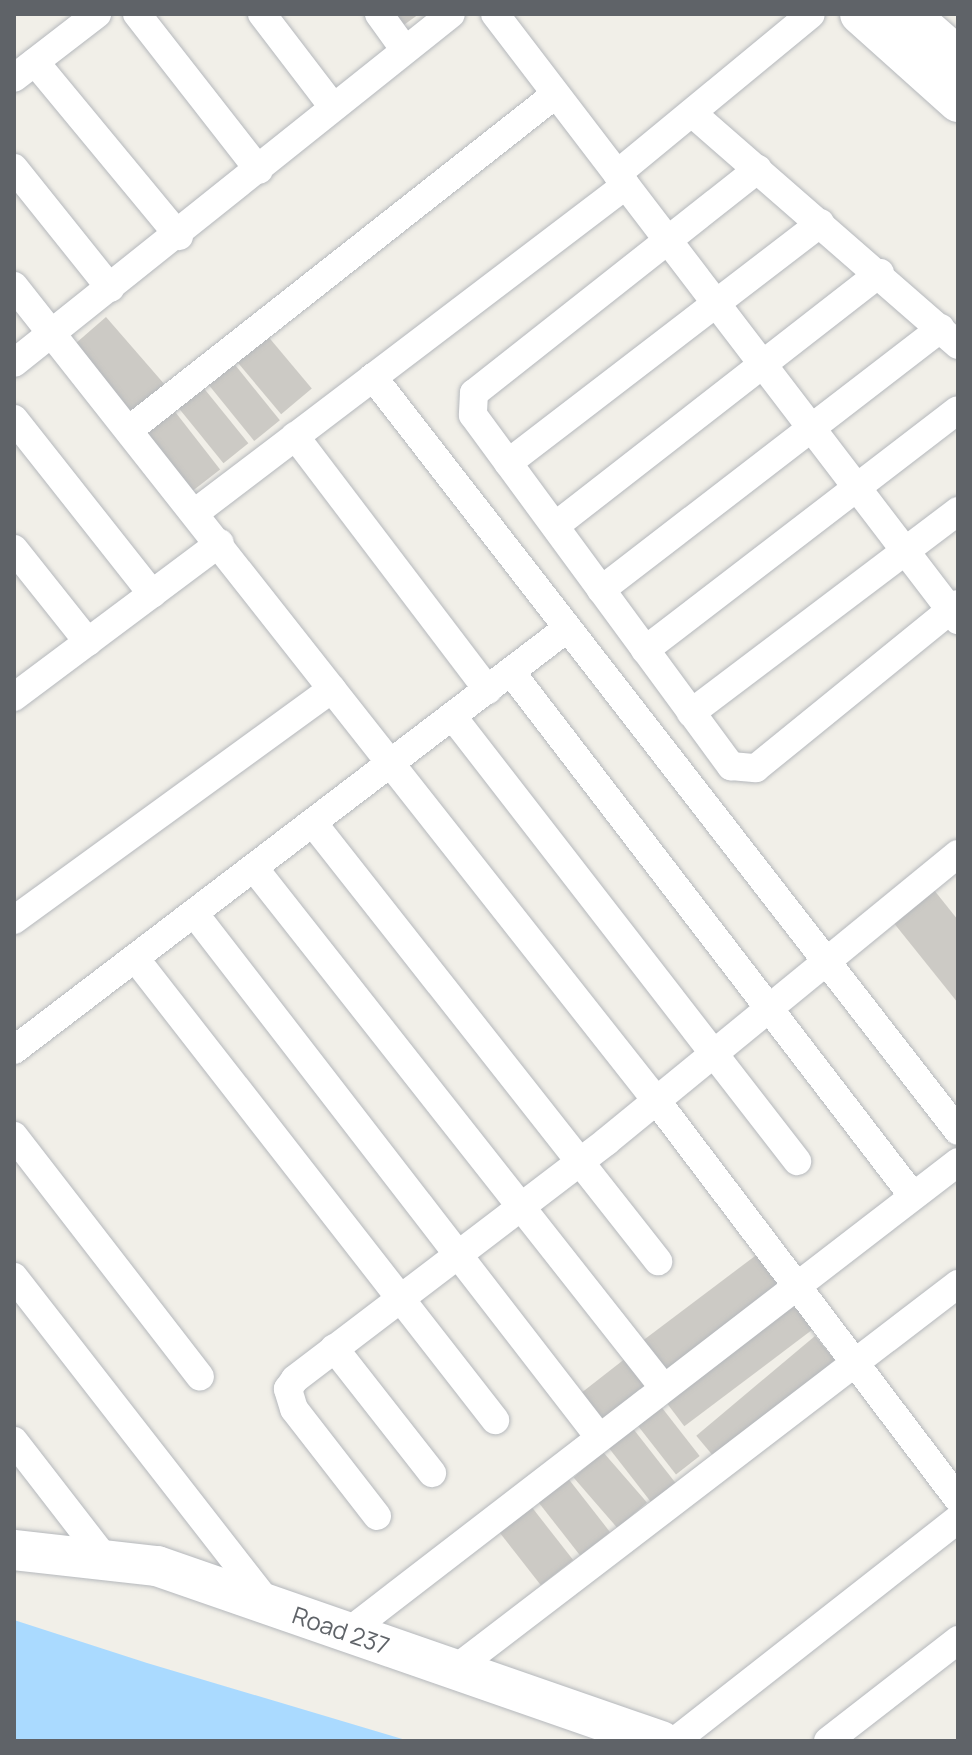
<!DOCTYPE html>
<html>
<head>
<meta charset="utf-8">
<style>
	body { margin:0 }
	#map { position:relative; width:972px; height:1755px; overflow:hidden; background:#f1efe8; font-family:Manrope,sans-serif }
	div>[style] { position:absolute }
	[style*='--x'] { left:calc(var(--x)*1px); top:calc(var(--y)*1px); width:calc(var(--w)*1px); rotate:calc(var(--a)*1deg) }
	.water>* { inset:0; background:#aadaff }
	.building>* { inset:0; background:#cccac5; transform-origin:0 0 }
	.roads { filter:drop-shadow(0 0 2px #b5b8bc) drop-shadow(0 0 2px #b5b8bc) }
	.street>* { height:28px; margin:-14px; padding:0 14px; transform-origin:14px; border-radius:14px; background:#fff }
	.secondary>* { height:40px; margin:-20px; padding:0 20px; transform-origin:20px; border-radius:20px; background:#fff }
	span { translate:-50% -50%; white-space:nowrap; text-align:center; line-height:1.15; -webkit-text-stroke:6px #fff; paint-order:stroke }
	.street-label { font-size:24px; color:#5f6368 }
	.frame { position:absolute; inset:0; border:16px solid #5f6368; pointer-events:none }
</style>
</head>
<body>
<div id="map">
	<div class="water">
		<div style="clip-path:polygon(14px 1620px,147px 1663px,409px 1741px,14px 1741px)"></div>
	</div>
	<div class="building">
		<div style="clip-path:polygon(391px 14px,419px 14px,401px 27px)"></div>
		<div style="left:106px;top:317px;width:99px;height:45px;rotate:49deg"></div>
		<div style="left:261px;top:328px;width:79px;height:40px;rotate:50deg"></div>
		<div style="left:227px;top:355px;width:84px;height:33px;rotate:51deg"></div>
		<div style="left:198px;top:381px;width:80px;height:32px;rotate:51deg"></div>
		<div style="left:169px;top:404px;width:83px;height:36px;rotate:52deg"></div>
		<div style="clip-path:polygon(934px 890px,958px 920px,958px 1003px,893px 922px)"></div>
		<div style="left:759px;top:1253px;width:45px;height:154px;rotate:53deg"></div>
		<div style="left:787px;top:1295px;width:43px;height:161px;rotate:53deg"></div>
		<div style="left:815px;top:1336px;width:31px;height:155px;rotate:50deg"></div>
		<div style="left:626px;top:1358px;width:42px;height:61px;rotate:52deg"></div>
		<div style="left:659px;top:1404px;width:66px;height:30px;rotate:52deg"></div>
		<div style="left:631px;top:1426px;width:74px;height:31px;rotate:52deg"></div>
		<div style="left:603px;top:1452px;width:67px;height:39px;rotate:49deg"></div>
		<div style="left:567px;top:1477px;width:70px;height:38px;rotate:52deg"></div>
		<div style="left:527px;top:1501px;width:75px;height:41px;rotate:52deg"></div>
	</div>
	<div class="roads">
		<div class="street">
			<div style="--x:137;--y:14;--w:198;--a:52"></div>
			<div style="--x:262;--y:14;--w:117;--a:52.6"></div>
			<div style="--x:379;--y:14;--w:44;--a:54.2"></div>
			<div style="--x:495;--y:14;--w:763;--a:52.62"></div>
			<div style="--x:35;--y:62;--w:226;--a:50.4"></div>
			<div style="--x:14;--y:78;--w:105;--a:-37.6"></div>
			<div style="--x:692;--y:113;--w:353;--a:41.1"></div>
			<div style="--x:14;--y:168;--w:154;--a:51.3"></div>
			<div style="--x:758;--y:169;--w:362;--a:141.7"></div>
			<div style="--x:474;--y:393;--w:22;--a:93"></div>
			<div style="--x:473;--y:415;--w:436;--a:53.7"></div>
			<div style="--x:731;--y:766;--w:25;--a:5"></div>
			<div style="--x:756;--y:768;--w:260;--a:-39.1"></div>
			<div style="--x:617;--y:174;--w:251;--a:-39.5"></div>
			<div style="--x:14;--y:286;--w:1037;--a:51.74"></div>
			<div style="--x:656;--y:1100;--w:500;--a:52.88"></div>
			<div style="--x:14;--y:363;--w:559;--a:-38.61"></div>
			<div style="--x:373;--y:377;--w:954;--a:52.19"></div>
			<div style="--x:14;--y:419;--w:223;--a:51.7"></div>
			<div style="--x:129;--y:430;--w:543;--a:-38.2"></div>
			<div style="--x:295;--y:436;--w:319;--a:52.8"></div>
			<div style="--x:508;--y:463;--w:394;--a:-37.5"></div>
			<div style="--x:196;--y:512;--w:540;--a:-37.25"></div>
			<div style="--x:555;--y:526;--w:412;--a:-37.9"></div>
			<div style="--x:14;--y:549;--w:119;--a:51.5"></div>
			<div style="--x:601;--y:590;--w:429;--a:-37.6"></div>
			<div style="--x:645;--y:650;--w:394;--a:-37.5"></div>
			<div style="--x:511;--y:672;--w:660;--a:52.51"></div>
			<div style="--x:14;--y:697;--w:257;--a:-36.8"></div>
			<div style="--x:691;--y:713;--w:335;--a:-37.1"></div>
			<div style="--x:453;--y:717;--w:562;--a:52.23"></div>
			<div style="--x:313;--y:823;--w:558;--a:51.77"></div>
			<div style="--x:254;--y:868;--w:661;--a:51.76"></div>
			<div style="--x:194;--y:913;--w:662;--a:52.3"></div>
			<div style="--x:14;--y:920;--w:393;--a:-36"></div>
			<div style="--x:135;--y:958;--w:586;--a:52.07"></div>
			<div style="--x:14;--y:1050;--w:693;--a:-37.32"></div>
			<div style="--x:14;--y:1136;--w:304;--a:52.3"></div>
			<div style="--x:14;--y:1277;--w:415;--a:52.1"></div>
			<div style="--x:334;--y:1348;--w:159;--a:51.9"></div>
			<div style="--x:14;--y:1441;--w:150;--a:52.3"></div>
			<div style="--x:377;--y:1516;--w:135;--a:-127.8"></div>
			<div style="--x:294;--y:1409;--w:21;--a:-107"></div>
			<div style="--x:288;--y:1389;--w:12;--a:-55"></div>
			<div style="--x:295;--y:1379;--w:392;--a:-37.3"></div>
			<div style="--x:607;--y:1141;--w:453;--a:-39.3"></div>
			<div style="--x:348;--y:1632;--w:770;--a:-37.61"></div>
			<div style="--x:454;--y:1670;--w:635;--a:-37.45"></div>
			<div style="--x:675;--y:1741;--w:360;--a:-38.1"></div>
			<div style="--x:828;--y:1741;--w:165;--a:-37.8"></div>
		</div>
		<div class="secondary">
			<div style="--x:860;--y:14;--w:132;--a:41.9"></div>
			<div style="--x:909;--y:14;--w:65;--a:41.3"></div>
			<div style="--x:14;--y:1550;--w:144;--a:6.4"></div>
			<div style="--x:157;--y:1566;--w:534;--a:19.15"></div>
		</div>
	</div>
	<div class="street-label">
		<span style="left:341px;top:1630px;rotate:19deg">Road 237</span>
	</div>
	<div class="frame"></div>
</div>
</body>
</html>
